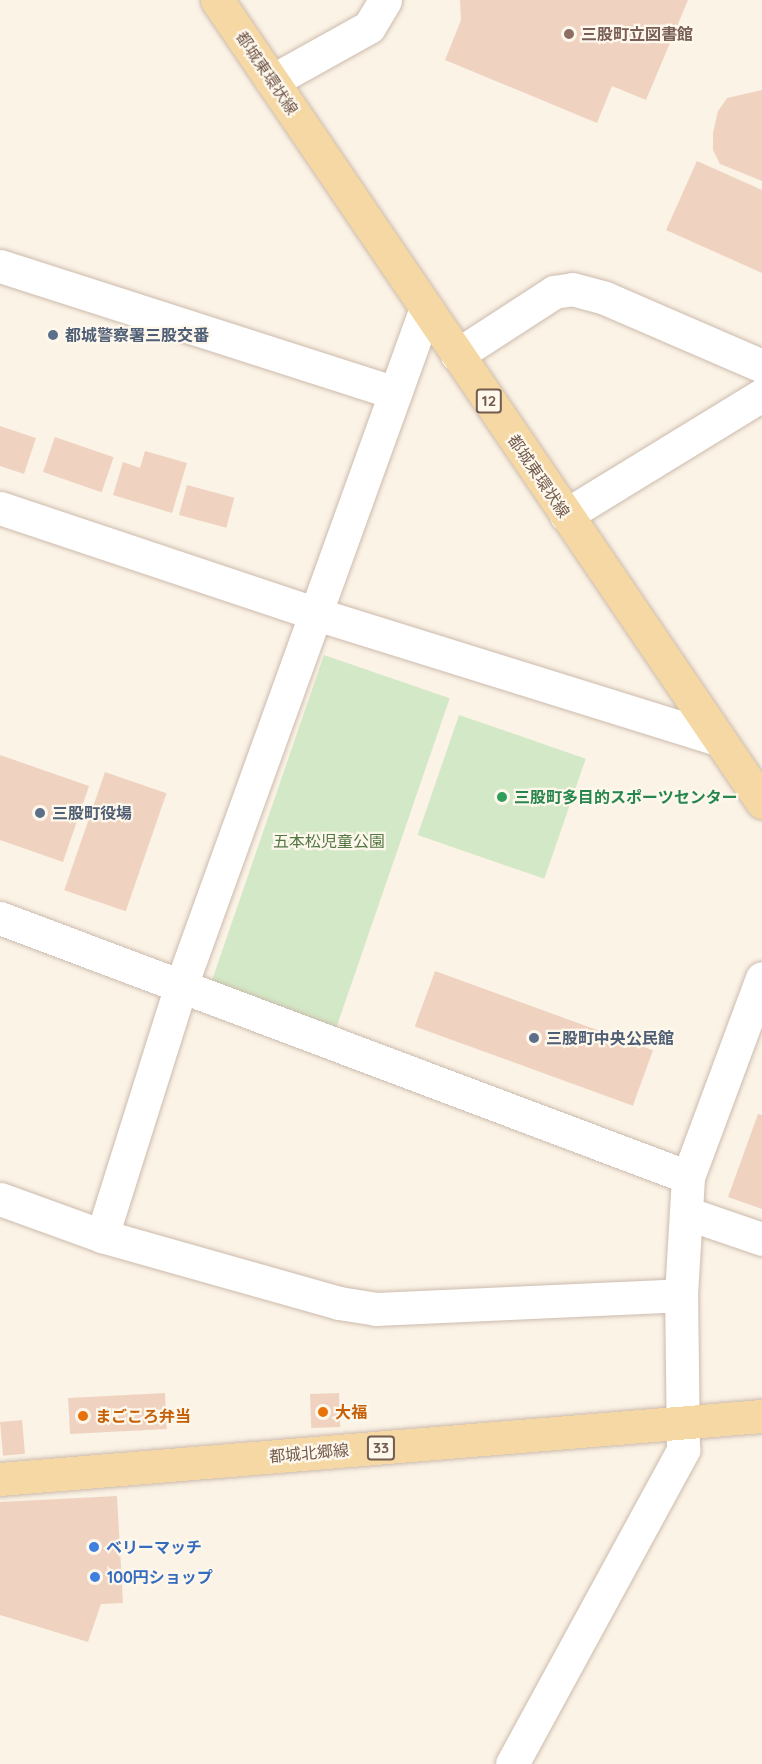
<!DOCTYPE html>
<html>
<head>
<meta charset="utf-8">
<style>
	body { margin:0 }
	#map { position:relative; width:762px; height:1764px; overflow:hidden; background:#fbf3e6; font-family:Quicksand,"Noto Sans JP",sans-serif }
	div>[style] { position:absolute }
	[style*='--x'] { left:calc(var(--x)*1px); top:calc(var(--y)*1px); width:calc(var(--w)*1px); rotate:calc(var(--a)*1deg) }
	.green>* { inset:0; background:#d3e8c6; transform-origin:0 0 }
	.building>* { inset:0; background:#efd3c0; transform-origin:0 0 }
	.roads { filter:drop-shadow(0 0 2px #ccbbad) drop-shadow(0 0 2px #ccbbad) }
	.minor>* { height:33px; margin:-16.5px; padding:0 16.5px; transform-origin:16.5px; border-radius:16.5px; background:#fff }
	.major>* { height:33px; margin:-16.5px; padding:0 16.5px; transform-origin:16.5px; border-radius:16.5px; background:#f5d8a3 }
	.dots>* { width:16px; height:16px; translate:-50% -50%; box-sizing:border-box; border:3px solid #fef7ec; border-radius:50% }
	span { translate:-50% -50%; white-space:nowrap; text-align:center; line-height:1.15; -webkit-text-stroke:4.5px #fef7ec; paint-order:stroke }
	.shield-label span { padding:2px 4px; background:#fef7ec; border:2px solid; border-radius:4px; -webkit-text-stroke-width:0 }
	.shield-label { font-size:15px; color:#735b4d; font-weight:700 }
	.education-label { font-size:16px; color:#785e54; font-weight:700 }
	.left { translate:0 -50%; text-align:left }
	.street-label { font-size:16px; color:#735b4d }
	.service-label { font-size:16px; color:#4e5e75; font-weight:700 }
	.leisure-label { font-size:16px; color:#27864d; font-weight:700 }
	.park-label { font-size:16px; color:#547845 }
	.food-label { font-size:16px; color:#c56008; font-weight:700 }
	.shop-label { font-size:16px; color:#366cbe; font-weight:700 }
</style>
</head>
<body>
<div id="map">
	<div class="green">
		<div style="left:324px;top:655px;width:133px;height:348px;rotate:19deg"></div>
		<div style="left:459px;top:715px;width:134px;height:127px;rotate:19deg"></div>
	</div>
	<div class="building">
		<div style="clip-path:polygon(460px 0,688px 0,646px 100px,612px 86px,597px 123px,445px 60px,461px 20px)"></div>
		<div style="clip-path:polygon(762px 90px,762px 181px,720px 164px,713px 150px,713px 133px,718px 111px,727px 98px)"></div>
		<div style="clip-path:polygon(697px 161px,762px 190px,762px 273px,666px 230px)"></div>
		<div style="clip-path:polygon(0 426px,36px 438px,24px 474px,0 466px)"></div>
		<div style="left:55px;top:437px;width:62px;height:37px;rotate:19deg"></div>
		<div style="clip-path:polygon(145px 451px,187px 463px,172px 513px,113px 495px,123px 462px,140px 468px)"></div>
		<div style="left:187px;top:485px;width:49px;height:31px;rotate:15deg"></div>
		<div style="clip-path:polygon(0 755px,89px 786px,63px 862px,0 840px)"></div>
		<div style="left:105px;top:772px;width:65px;height:125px;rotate:19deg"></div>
		<div style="left:435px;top:971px;width:232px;height:59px;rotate:20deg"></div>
		<div style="clip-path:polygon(758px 1114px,762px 1115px,762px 1209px,728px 1197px)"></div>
		<div style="left:165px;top:1393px;width:36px;height:97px;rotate:87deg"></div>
		<div style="left:339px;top:1393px;width:34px;height:29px;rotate:88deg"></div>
		<div style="left:22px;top:1420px;width:34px;height:22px;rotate:85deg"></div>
		<div style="clip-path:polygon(117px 1496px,123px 1603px,101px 1604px,88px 1642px,0 1615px,0 1502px)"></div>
	</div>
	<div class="roads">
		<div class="minor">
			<div style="--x:272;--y:81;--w:111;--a:-29.1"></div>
			<div style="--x:369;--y:27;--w:31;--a:-59"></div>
			<div style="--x:0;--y:266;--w:415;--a:17.8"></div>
			<div style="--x:457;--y:355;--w:116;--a:-33"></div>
			<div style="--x:554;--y:292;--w:18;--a:-9"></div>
			<div style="--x:572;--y:289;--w:34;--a:15"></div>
			<div style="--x:605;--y:298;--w:171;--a:23.4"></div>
			<div style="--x:0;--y:508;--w:333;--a:18.5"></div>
			<div style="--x:316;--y:614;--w:420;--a:17.3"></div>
			<div style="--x:566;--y:515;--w:230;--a:-31.5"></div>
			<div style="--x:0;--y:918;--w:735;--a:20.63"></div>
			<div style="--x:0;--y:1199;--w:109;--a:19.9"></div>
			<div style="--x:102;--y:1236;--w:246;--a:15.8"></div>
			<div style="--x:339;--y:1303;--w:37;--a:9"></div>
			<div style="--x:376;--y:1309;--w:305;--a:-2.6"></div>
			<div style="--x:686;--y:1213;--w:80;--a:18.9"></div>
			<div style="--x:102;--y:1236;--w:265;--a:-72.5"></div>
			<div style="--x:182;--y:983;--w:718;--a:-70.13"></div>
			<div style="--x:512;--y:1764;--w:358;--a:-61.4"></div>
			<div style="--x:683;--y:1450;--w:155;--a:-90.7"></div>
			<div style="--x:681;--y:1295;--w:118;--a:-86.6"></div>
			<div style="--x:688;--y:1177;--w:212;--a:-69.6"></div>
		</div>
		<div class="major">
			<div style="--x:217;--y:0;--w:970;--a:55.8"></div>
			<div style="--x:0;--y:1479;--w:765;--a:-4.73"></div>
		</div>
	</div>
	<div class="dots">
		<div style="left:569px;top:34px;background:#8d6e63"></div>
		<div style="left:53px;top:335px;background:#5c6f8a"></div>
		<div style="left:502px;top:797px;background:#2e9e5b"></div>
		<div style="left:40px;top:813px;background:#5c6f8a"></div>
		<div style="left:534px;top:1038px;background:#5c6f8a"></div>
		<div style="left:323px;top:1412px;background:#e8710a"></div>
		<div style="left:83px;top:1416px;background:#e8710a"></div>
		<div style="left:94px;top:1547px;background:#3f7fe0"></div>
		<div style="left:95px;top:1577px;background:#3f7fe0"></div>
	</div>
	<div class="shield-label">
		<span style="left:489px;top:401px">12</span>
		<span style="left:381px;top:1448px">33</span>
	</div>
	<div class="education-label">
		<span class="left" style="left:581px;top:34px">三股町立図書館</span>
	</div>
	<div class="street-label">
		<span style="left:267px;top:73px;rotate:56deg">都城東環状線</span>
		<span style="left:539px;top:476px;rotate:56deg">都城東環状線</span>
		<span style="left:309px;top:1453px;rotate:-5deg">都城北郷線</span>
	</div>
	<div class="service-label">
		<span class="left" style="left:65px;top:335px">都城警察署三股交番</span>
		<span class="left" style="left:52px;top:813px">三股町役場</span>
		<span class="left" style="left:546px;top:1038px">三股町中央公民館</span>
	</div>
	<div class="leisure-label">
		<span class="left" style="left:514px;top:797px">三股町多目的スポーツセンター</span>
	</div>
	<div class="park-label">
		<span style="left:329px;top:841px">五本松児童公園</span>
	</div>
	<div class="food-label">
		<span class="left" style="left:335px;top:1412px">大福</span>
		<span class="left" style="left:95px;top:1416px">まごころ弁当</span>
	</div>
	<div class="shop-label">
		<span class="left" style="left:106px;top:1547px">ベリーマッチ</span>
		<span class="left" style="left:107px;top:1577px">100円ショップ</span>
	</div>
</div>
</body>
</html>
